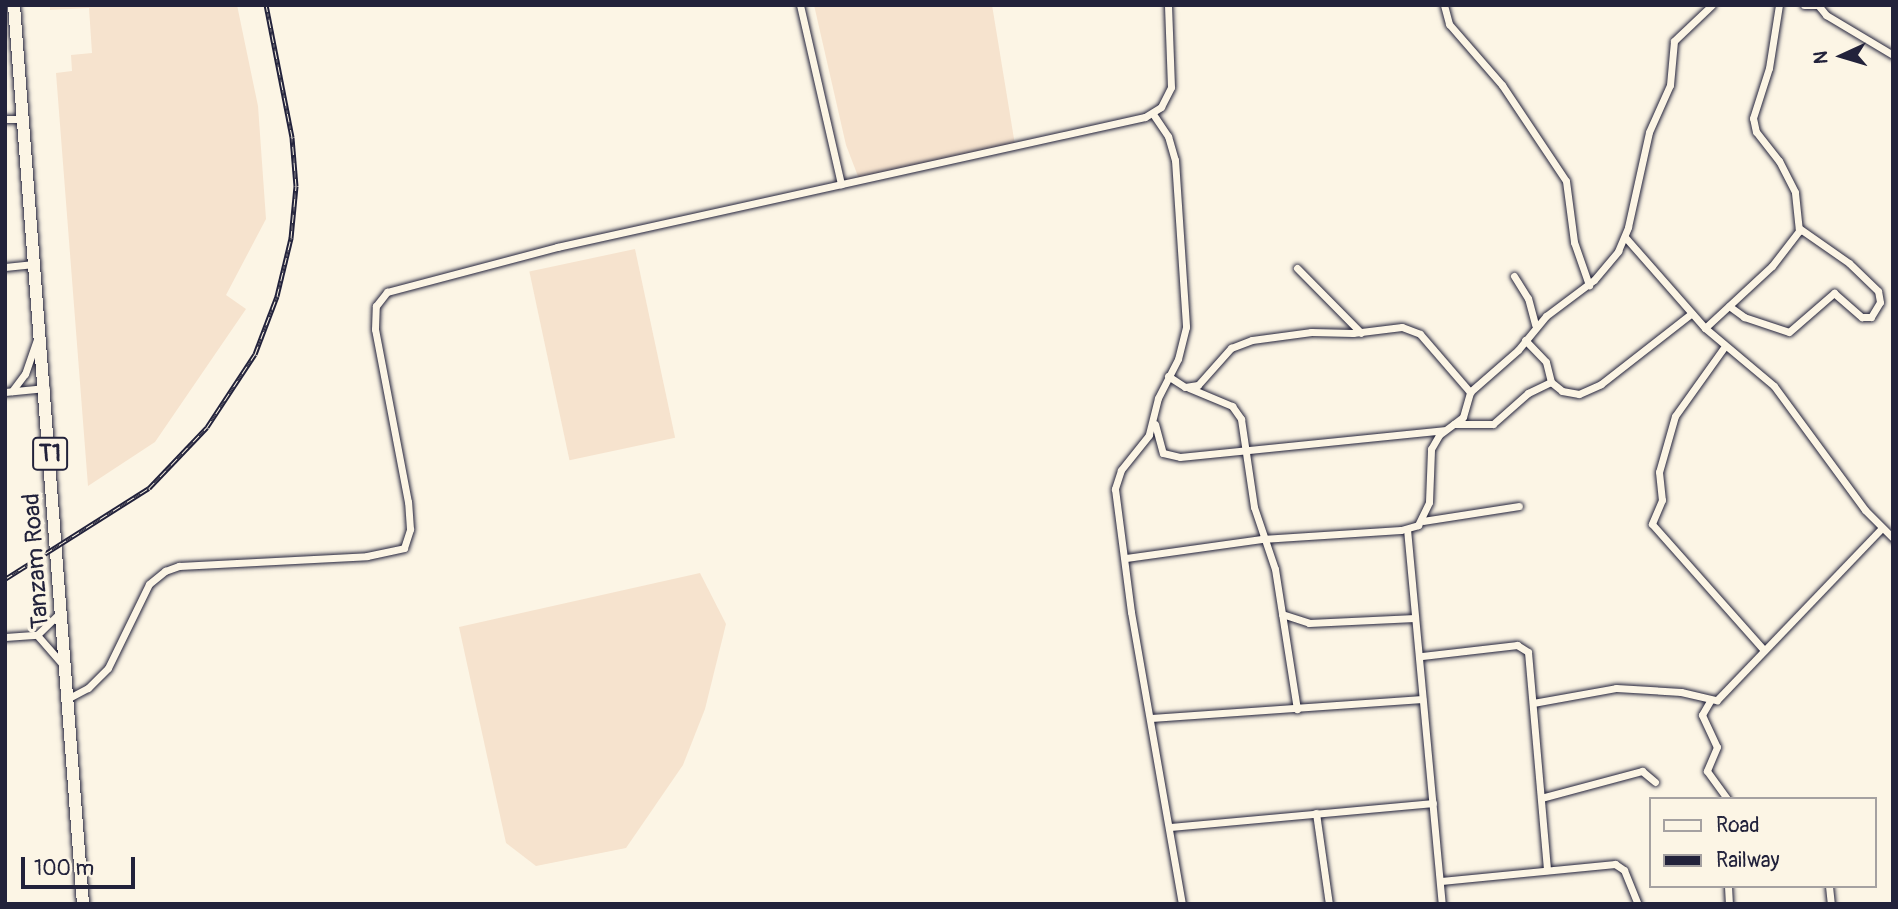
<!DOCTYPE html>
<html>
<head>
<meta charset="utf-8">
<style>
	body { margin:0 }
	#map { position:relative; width:1898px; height:909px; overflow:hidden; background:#fcf5e5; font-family:Pangolin,sans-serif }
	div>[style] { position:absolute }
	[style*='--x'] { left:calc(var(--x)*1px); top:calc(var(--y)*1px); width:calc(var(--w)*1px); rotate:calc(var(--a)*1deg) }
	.built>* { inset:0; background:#f6e3ce; transform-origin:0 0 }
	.roads { filter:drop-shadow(0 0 2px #22223b) drop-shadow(0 0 2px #22223b) }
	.minor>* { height:7px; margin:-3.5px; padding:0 3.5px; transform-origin:3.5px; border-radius:3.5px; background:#fcf5e5 }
	.trunk>* { height:12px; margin:-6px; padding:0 6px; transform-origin:6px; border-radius:6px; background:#fcf5e5 }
	.rail>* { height:5px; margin-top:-2.5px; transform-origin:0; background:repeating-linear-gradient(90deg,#fcf5e5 0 8px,#22223b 0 16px); box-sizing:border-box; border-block:2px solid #22223b }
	span { translate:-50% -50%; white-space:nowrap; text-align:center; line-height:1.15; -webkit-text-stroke:7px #fcf5e5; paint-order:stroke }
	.shield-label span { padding:2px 5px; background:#fcf5e5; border:2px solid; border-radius:5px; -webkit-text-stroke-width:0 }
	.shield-label { font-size:23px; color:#22223b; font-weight:700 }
	.street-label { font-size:24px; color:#22223b }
	.frame { position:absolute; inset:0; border:7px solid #22223b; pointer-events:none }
	.legend { position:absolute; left:1649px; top:797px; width:228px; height:91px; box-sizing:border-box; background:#fcf5e5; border:2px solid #a5a1a1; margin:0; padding:9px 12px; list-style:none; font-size:21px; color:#22223b }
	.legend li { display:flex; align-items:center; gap:14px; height:35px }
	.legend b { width:35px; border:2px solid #a5a1a1 }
	.north { position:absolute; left:1807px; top:21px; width:70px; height:70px; -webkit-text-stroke:5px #fcf5e5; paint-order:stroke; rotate:266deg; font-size:19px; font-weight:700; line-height:28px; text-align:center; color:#22223b }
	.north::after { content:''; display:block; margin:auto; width:24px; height:32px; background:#22223b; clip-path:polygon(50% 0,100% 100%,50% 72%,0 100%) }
	.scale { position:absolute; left:21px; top:857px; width:114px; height:32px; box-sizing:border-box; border:4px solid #22223b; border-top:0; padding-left:9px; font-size:21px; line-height:24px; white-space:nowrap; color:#22223b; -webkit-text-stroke:5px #fcf5e5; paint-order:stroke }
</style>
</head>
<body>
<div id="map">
	<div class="built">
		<div style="clip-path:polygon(50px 5px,237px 5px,258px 106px,266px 219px,226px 295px,246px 309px,155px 442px,88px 486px,56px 73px,72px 71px,71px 55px,92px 53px,89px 8px,50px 10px)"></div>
		<div style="clip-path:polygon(814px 5px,992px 5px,1015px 145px,859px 179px,846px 145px)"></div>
		<div style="left:635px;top:249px;width:193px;height:108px;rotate:78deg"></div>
		<div style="clip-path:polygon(700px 573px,726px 624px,705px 709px,683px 765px,626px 848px,536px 866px,506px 843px,459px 627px)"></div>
	</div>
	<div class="roads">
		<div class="minor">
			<div style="--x:800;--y:5;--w:184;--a:77.1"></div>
			<div style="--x:1444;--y:5;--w:20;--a:75"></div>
			<div style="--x:1449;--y:24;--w:81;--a:49"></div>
			<div style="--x:1502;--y:85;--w:115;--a:56.3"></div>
			<div style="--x:1566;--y:181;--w:62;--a:82.5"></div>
			<div style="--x:1574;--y:242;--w:46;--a:70.8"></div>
			<div style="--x:1804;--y:5;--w:12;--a:0"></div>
			<div style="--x:1818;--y:5;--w:13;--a:51"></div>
			<div style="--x:1826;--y:15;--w:78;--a:30.8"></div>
			<div style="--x:1153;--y:114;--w:27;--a:56"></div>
			<div style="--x:1168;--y:136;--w:25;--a:74"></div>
			<div style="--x:1175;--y:160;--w:167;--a:86.2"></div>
			<div style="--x:1186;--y:327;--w:33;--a:104"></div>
			<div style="--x:1178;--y:359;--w:44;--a:117.1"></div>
			<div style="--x:1158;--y:398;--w:38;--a:104"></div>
			<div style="--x:1149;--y:435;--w:45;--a:128.7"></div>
			<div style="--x:1121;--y:470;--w:20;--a:108"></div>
			<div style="--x:1115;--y:489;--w:124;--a:82.6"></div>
			<div style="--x:1131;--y:612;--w:296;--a:80.1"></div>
			<div style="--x:5;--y:119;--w:18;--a:0"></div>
			<div style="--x:1625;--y:237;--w:121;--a:48.7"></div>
			<div style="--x:1705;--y:328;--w:90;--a:40"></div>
			<div style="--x:1774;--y:386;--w:154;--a:53.7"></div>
			<div style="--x:1865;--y:510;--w:40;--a:45"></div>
			<div style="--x:5;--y:267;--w:29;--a:-6"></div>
			<div style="--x:1297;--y:268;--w:91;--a:45.4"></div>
			<div style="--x:1514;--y:276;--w:26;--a:58"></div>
			<div style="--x:1528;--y:298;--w:28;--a:75"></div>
			<div style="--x:1729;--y:306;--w:19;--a:36"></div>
			<div style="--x:1744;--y:317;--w:47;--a:18.4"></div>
			<div style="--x:1789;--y:332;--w:60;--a:-40.9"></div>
			<div style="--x:1834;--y:293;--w:37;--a:41"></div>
			<div style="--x:1862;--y:317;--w:9;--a:0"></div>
			<div style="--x:1871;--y:317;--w:17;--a:-59"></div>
			<div style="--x:1880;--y:302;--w:11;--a:-100"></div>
			<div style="--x:1878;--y:291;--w:40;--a:-136"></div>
			<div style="--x:1849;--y:263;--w:61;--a:-145"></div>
			<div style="--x:1705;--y:328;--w:91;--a:-42.8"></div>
			<div style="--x:1772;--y:266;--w:44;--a:-52.4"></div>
			<div style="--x:1799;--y:231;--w:39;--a:-96"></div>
			<div style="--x:1795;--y:192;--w:35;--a:-117"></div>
			<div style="--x:1779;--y:161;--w:37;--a:-128"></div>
			<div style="--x:1756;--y:132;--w:14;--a:-102"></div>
			<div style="--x:1753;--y:118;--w:52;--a:-72.3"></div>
			<div style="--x:1769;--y:68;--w:64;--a:-81"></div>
			<div style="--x:1525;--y:340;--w:30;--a:46"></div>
			<div style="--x:1546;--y:362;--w:21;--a:76"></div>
			<div style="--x:1551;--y:382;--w:14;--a:39"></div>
			<div style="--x:1562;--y:391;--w:17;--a:10"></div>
			<div style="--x:1579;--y:394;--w:24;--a:-24"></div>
			<div style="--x:1601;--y:384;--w:115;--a:-38"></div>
			<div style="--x:1725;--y:346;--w:86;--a:125.5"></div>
			<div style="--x:1675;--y:416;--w:58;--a:105.9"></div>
			<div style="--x:1659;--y:472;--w:28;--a:84"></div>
			<div style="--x:1662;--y:500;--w:26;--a:113"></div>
			<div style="--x:1652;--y:524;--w:169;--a:48.4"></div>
			<div style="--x:1168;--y:376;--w:20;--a:33"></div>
			<div style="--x:1185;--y:387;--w:13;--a:-9"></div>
			<div style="--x:1198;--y:385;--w:50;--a:-48.3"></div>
			<div style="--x:1231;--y:348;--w:22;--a:-21"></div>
			<div style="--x:1252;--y:340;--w:60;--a:-7.7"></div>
			<div style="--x:1311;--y:332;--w:42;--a:1.4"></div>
			<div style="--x:1353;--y:333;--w:49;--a:-7"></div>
			<div style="--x:1402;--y:327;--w:19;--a:21"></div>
			<div style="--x:1420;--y:334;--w:77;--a:49.2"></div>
			<div style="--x:1189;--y:388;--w:47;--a:22.7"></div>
			<div style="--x:1232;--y:406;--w:16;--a:55"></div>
			<div style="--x:1241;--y:419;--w:89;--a:81.6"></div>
			<div style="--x:1254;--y:507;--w:65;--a:71.3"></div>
			<div style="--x:1275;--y:569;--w:142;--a:81.1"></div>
			<div style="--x:12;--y:391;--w:21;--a:-53"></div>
			<div style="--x:25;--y:374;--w:37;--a:-71"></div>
			<div style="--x:5;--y:392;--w:41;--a:-5.6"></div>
			<div style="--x:1155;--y:424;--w:30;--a:75"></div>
			<div style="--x:1163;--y:453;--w:17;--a:13"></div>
			<div style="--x:1180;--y:457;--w:265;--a:-5.8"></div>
			<div style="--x:1454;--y:424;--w:39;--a:0"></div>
			<div style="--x:1493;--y:424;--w:47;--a:-41.5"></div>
			<div style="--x:1528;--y:393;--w:25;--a:-26"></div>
			<div style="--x:1423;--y:521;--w:97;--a:-8.9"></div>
			<div style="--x:1407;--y:529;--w:377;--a:84.7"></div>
			<div style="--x:1126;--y:558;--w:137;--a:-8"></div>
			<div style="--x:1262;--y:539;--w:139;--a:-3.7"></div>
			<div style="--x:1401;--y:530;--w:18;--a:-16"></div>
			<div style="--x:1418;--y:525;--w:25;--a:-64"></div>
			<div style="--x:1429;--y:502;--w:53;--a:-87.8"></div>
			<div style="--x:1431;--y:449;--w:16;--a:-60"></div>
			<div style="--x:1439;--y:435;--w:30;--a:-37"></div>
			<div style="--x:1463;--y:417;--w:26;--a:-74"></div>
			<div style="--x:1470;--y:392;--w:64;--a:-41.2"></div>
			<div style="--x:1518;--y:350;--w:44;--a:-50.5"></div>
			<div style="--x:1546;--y:316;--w:60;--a:-36.9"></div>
			<div style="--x:1594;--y:280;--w:38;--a:-50"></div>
			<div style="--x:1618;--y:251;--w:26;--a:-67"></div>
			<div style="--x:1628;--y:227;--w:97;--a:-77.5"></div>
			<div style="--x:1649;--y:132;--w:51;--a:-65.9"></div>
			<div style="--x:1670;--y:85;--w:44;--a:-84.8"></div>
			<div style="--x:1674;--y:41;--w:52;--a:-43.5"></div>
			<div style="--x:1282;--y:614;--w:28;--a:18"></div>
			<div style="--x:1309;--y:623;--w:106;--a:-2.7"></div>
			<div style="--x:37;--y:635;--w:41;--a:48.9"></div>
			<div style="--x:5;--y:637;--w:32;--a:-4"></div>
			<div style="--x:37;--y:635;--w:33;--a:-44"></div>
			<div style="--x:1422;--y:656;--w:96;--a:-6.6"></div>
			<div style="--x:1517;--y:645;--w:13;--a:32"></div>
			<div style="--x:1528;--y:652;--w:219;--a:85"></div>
			<div style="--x:67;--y:699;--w:24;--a:-28"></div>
			<div style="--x:88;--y:688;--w:28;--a:-45"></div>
			<div style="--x:108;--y:668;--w:93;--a:-64"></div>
			<div style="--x:149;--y:584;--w:21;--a:-39"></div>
			<div style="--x:165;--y:571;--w:15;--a:-20"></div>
			<div style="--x:179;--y:566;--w:188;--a:-3"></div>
			<div style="--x:367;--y:556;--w:38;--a:-12"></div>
			<div style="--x:404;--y:548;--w:20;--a:-72"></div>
			<div style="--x:410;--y:529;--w:27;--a:-94"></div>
			<div style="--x:408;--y:502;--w:176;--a:-100.8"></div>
			<div style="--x:375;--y:329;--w:23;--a:-88"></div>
			<div style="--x:376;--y:306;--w:18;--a:-52"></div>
			<div style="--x:387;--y:292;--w:176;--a:-14.8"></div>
			<div style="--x:557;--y:247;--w:602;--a:-12.47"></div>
			<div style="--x:1145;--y:117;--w:19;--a:-32"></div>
			<div style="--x:1161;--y:107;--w:22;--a:-63"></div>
			<div style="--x:1171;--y:87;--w:82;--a:-92.1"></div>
			<div style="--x:1710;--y:701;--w:16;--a:120"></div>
			<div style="--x:1702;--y:715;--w:35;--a:65"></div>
			<div style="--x:1717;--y:747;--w:26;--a:113"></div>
			<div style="--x:1707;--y:771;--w:34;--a:54"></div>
			<div style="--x:1533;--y:703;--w:84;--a:-10.2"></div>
			<div style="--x:1616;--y:688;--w:65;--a:3.5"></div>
			<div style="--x:1681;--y:692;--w:37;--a:13"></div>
			<div style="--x:1717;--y:700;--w:237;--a:-46.2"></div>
			<div style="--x:1151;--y:718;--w:272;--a:-4"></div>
			<div style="--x:1541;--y:798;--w:105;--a:-15"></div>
			<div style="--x:1642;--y:771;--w:17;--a:40"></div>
			<div style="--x:1316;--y:813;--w:92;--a:81.9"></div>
			<div style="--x:1171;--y:827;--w:263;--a:-5.2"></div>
			<div style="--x:1441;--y:881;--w:175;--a:-5.6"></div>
			<div style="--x:1615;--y:864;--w:11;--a:34"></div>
			<div style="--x:1624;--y:870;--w:37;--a:68"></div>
			<div style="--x:1728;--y:886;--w:18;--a:87"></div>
			<div style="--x:1829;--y:886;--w:18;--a:84"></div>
		</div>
		<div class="trunk">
			<div style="--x:14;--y:5;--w:902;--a:85.61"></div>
		</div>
	</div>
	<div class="rail">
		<div style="--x:5;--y:579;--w:170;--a:-32.3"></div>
		<div style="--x:149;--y:488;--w:84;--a:-46.4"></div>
		<div style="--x:207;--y:427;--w:87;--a:-56.7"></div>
		<div style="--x:255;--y:354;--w:62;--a:-69.2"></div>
		<div style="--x:277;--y:296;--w:60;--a:-76.4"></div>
		<div style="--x:291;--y:238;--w:52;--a:-84.5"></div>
		<div style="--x:296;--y:186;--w:49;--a:-94.7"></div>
		<div style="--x:292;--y:137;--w:135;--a:-101.1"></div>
	</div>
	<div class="shield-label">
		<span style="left:50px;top:454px">T1</span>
	</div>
	<div class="street-label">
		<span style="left:36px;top:561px;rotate:-94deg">Tanzam Road</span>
	</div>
	<div class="frame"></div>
	<ul class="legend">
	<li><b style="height:9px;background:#fcf5e5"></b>Road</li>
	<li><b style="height:9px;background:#22223b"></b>Railway</li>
	</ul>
	<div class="north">N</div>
	<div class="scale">100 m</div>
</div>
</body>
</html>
